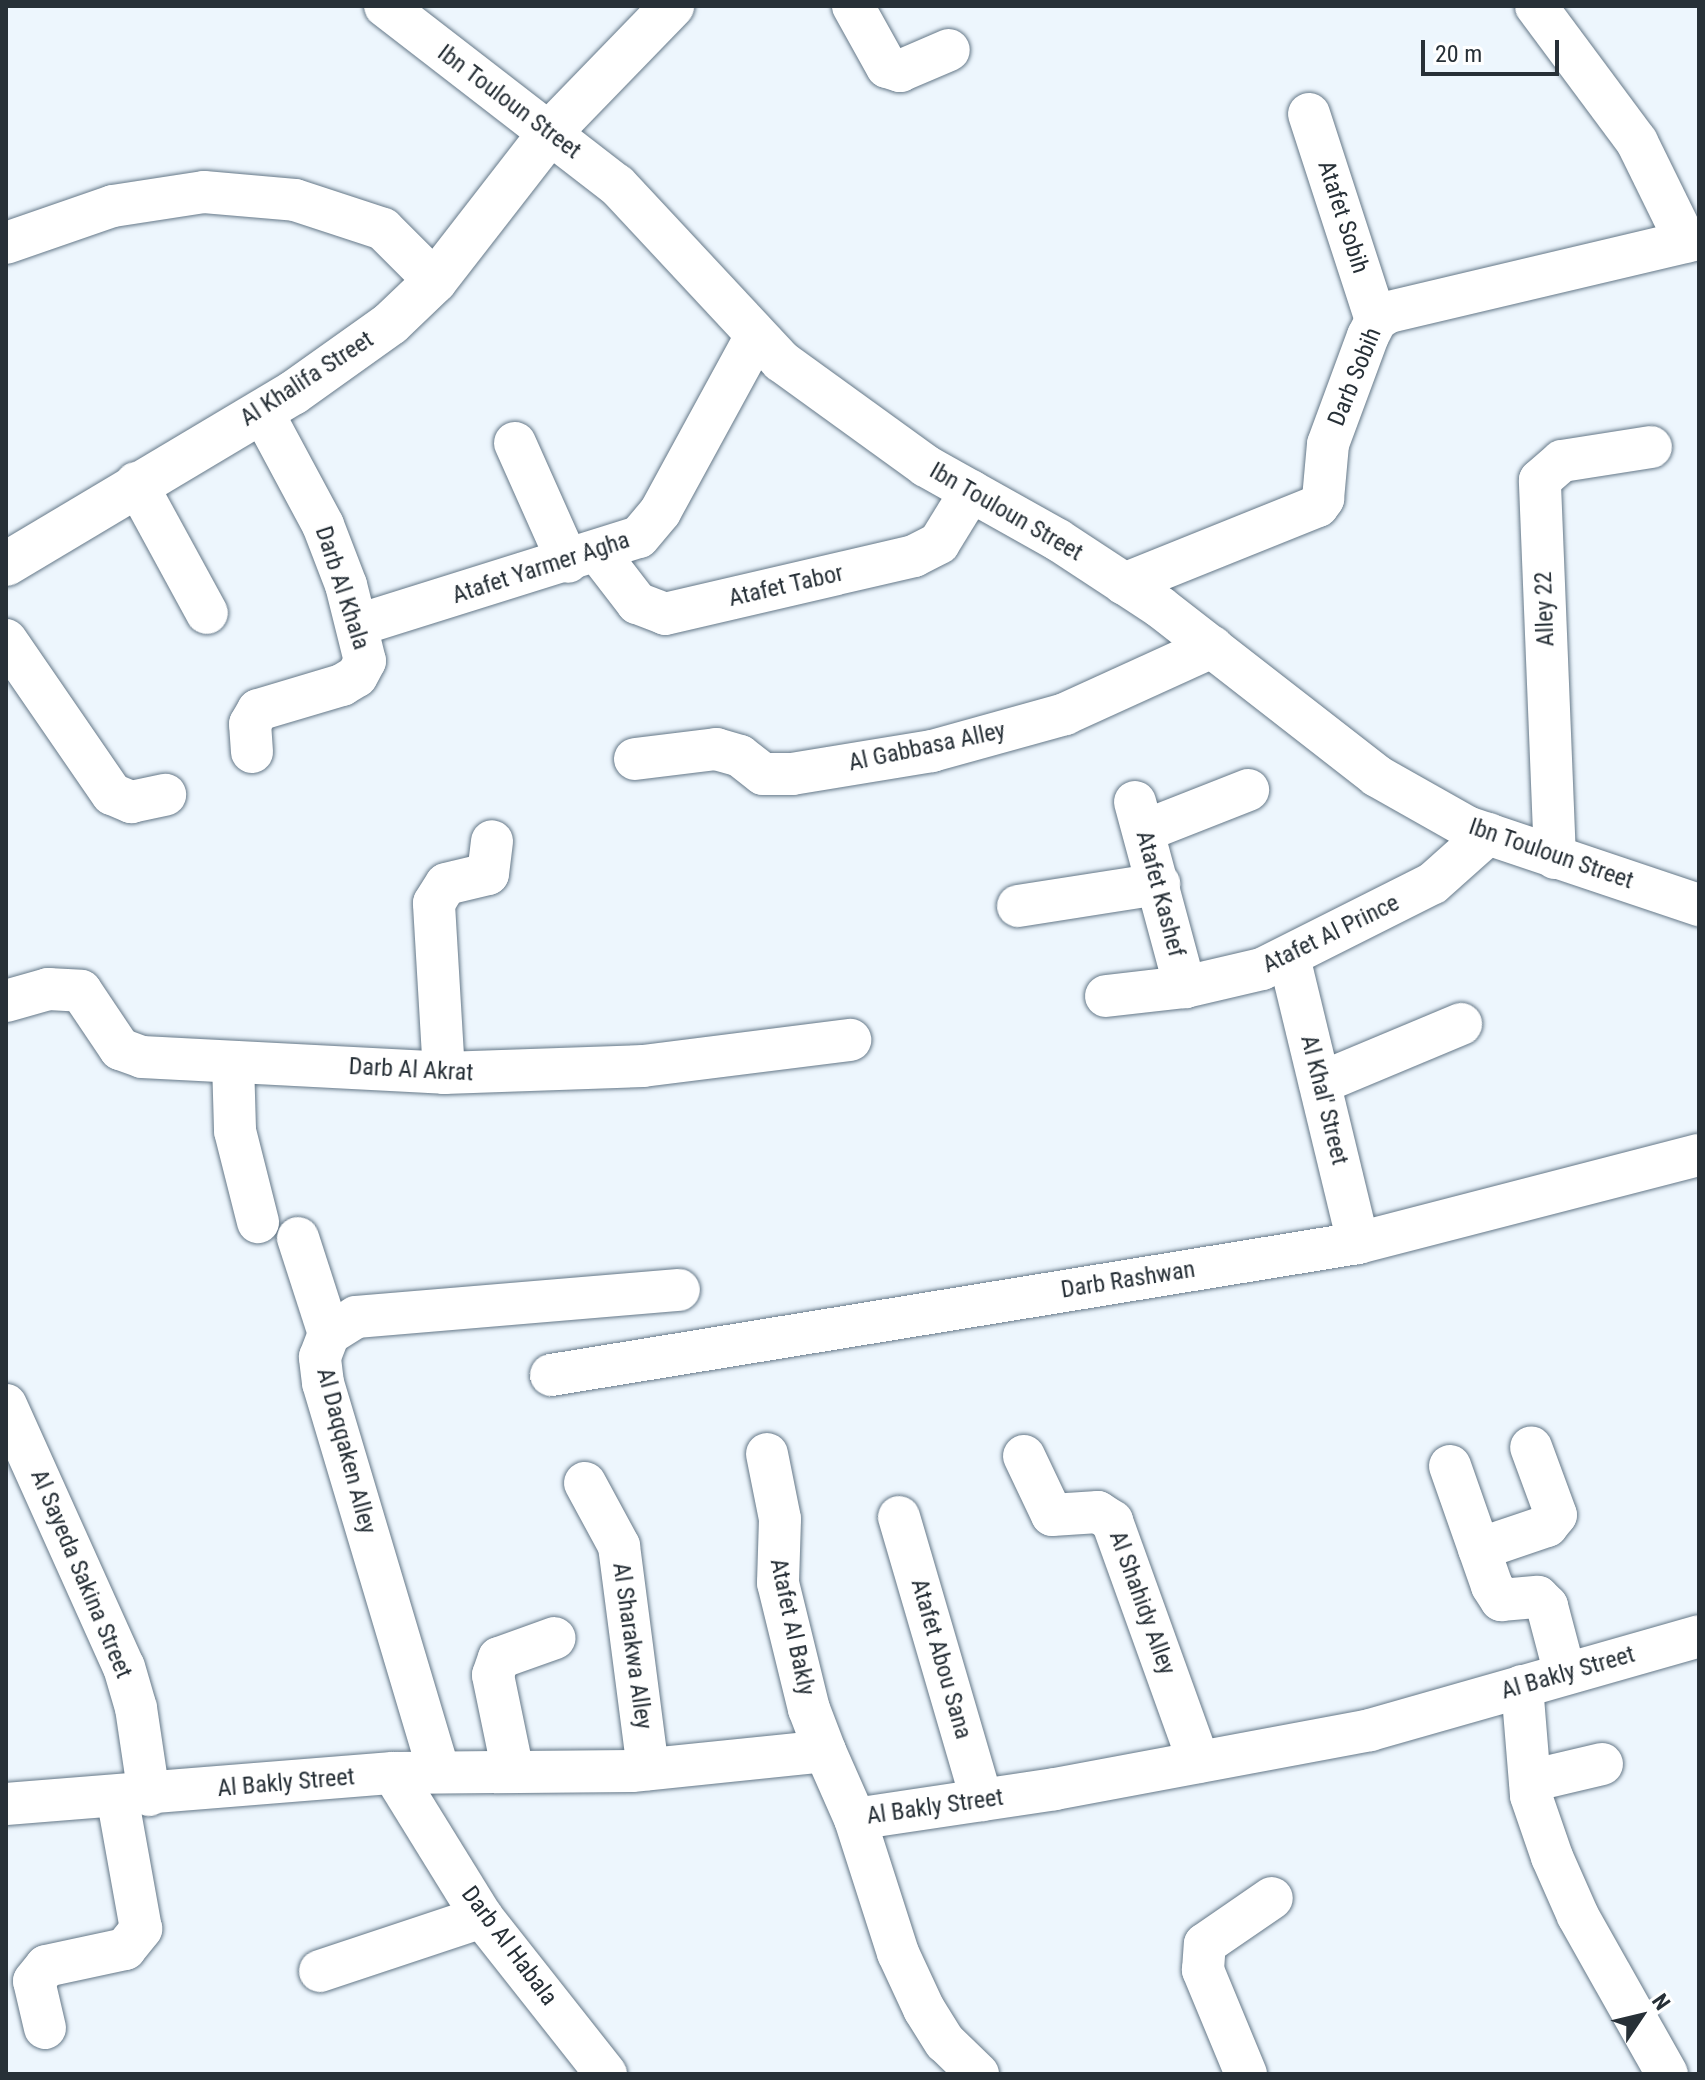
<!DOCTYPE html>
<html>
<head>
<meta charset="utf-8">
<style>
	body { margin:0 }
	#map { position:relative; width:1705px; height:2080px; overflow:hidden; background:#edf6fd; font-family:"Roboto Condensed",sans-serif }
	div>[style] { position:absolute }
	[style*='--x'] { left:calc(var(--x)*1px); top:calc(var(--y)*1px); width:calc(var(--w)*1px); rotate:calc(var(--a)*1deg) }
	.roads { filter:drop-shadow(0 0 2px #657888) drop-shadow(0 0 2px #657888) }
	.minor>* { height:42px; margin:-21px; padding:0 21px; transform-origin:21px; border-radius:21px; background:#fff }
	.tertiary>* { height:44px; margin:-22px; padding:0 22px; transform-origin:22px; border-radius:22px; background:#fff }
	span { translate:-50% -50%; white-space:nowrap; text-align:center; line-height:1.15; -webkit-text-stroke:6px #fff; paint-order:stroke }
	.street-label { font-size:24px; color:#273037 }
	.frame { position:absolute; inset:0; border:8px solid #273037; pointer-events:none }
	.north { position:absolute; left:1601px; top:1976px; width:80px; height:80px; -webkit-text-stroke:6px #fff; paint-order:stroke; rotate:55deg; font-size:22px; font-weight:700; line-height:32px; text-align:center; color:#273037 }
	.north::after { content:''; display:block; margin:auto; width:28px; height:36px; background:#273037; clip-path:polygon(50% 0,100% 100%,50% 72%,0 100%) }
	.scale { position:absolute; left:1421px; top:40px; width:138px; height:36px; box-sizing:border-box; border:4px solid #273037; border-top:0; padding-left:10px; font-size:24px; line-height:28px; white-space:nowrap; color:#273037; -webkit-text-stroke:6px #fff; paint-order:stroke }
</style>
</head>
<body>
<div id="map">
	<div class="roads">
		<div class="minor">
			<div style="--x:385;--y:6;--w:293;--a:37.7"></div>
			<div style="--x:617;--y:185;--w:241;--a:47"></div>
			<div style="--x:781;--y:361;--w:179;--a:35.9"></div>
			<div style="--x:926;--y:466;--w:151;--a:29.3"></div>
			<div style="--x:1058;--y:540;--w:122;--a:33.3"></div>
			<div style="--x:1160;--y:607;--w:275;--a:37.9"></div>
			<div style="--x:1377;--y:776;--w:103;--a:29.5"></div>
			<div style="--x:1467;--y:827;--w:245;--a:18.6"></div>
			<div style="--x:853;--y:6;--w:70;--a:60.9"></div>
			<div style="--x:887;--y:67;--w:14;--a:17"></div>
			<div style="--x:900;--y:71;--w:53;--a:-23.2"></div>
			<div style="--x:1536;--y:6;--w:169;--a:53.4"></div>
			<div style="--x:1637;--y:142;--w:111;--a:63.9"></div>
			<div style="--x:1309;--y:114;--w:217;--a:72"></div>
			<div style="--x:6;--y:243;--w:113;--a:-19.1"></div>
			<div style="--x:113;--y:206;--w:92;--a:-8.7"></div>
			<div style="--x:204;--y:192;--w:91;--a:5"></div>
			<div style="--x:295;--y:200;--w:93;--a:18.2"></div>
			<div style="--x:383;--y:229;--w:74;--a:45"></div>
			<div style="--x:515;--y:443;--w:130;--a:66"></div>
			<div style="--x:136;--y:483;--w:148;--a:61.4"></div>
			<div style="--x:597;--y:551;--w:66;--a:52.4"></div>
			<div style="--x:637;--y:603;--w:30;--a:21"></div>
			<div style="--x:665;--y:614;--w:256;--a:-13.1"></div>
			<div style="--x:914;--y:556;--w:28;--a:-27"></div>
			<div style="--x:939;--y:543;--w:61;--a:-58.4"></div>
			<div style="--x:1124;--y:584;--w:209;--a:-21.9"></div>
			<div style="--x:1318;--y:506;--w:9;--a:-54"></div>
			<div style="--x:1323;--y:499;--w:55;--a:-84.8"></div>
			<div style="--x:1328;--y:444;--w:115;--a:-69.7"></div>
			<div style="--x:1368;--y:336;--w:18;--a:-63"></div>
			<div style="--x:1376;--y:320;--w:15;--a:-32"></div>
			<div style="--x:1389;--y:312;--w:318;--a:-13.3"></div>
			<div style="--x:358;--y:625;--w:294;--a:-17.4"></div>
			<div style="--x:639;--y:537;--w:33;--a:-50"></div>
			<div style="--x:660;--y:512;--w:200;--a:-61.4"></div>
			<div style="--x:6;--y:640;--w:187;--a:55.5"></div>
			<div style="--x:112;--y:794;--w:21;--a:23"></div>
			<div style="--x:131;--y:802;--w:35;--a:-12"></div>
			<div style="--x:252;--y:752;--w:28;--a:-94"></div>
			<div style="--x:250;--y:724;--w:16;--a:-60"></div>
			<div style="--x:258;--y:710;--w:88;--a:-16.6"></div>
			<div style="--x:342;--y:685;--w:17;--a:-31"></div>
			<div style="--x:357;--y:676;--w:17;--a:-62"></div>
			<div style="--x:365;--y:661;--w:78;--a:-104"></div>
			<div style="--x:346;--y:585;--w:64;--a:-111"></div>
			<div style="--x:323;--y:525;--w:129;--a:-118.2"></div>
			<div style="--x:635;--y:759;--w:82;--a:-7"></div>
			<div style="--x:716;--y:749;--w:25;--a:16"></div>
			<div style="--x:740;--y:756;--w:29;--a:38"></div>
			<div style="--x:763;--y:774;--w:29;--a:0"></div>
			<div style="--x:792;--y:774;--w:142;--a:-9.3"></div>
			<div style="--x:932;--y:751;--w:138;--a:-15.5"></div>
			<div style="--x:1065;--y:714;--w:162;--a:-24.5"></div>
			<div style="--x:1135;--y:802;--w:192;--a:74.9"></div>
			<div style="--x:1144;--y:831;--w:112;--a:-21.5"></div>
			<div style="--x:1555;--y:858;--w:378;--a:-92.3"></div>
			<div style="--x:1540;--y:480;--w:29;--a:-41"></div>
			<div style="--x:1562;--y:461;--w:90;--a:-8.9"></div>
			<div style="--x:1018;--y:906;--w:143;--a:-8.9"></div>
			<div style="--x:1289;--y:957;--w:294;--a:76.4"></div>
			<div style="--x:1106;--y:996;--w:80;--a:-6.5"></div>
			<div style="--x:1185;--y:987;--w:79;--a:-13.2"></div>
			<div style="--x:1262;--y:969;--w:191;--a:-26.7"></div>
			<div style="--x:1433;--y:883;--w:74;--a:-41.7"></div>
			<div style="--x:6;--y:1001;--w:44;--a:-15.9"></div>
			<div style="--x:48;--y:989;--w:33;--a:3"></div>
			<div style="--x:81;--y:991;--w:70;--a:56.1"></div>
			<div style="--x:120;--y:1049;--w:23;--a:20"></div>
			<div style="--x:142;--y:1057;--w:302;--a:3"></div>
			<div style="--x:444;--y:1073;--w:199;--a:-2"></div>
			<div style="--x:643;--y:1066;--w:209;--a:-7.2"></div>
			<div style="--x:233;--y:1062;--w:69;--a:88.3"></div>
			<div style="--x:235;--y:1131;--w:94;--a:75.8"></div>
			<div style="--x:444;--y:1073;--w:170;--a:-93.4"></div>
			<div style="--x:434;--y:903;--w:22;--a:-58"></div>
			<div style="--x:446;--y:884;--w:43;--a:-13.4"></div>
			<div style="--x:488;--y:874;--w:33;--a:-83"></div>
			<div style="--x:1320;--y:1083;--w:153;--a:-22.7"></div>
			<div style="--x:298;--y:1238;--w:101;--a:72.1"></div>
			<div style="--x:551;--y:1375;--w:818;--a:-9.29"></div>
			<div style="--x:1358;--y:1243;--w:352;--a:-14.5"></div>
			<div style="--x:6;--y:1405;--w:287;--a:65.8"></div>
			<div style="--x:124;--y:1667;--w:43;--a:73.7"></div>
			<div style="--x:136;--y:1708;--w:88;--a:81.5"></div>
			<div style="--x:767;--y:1454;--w:66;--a:78.7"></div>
			<div style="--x:780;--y:1519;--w:64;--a:91.8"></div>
			<div style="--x:778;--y:1583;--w:130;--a:76.2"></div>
			<div style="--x:809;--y:1709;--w:45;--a:69.1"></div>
			<div style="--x:1024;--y:1456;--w:65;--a:64.6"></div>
			<div style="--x:1052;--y:1515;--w:46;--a:-3.7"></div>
			<div style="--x:1098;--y:1512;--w:17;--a:33"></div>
			<div style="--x:1112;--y:1521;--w:256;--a:70.2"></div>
			<div style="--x:1450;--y:1466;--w:127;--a:70.7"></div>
			<div style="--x:1492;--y:1586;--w:17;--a:57"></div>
			<div style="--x:1501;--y:1600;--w:37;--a:-5"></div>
			<div style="--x:1538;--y:1597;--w:13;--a:45"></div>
			<div style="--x:1547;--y:1606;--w:70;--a:75.2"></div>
			<div style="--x:585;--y:1483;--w:72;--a:61.6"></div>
			<div style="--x:619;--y:1546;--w:225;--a:82.6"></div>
			<div style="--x:899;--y:1517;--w:295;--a:73.7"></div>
			<div style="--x:1479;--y:1549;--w:72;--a:-18.7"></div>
			<div style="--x:1547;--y:1526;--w:14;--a:-51"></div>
			<div style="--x:1556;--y:1515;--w:72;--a:-110.2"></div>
			<div style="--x:1522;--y:1686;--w:110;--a:85.3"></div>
			<div style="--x:1531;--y:1796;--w:65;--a:71"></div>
			<div style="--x:1552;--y:1857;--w:64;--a:66.2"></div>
			<div style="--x:1578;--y:1916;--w:181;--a:60.6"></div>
			<div style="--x:439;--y:1772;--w:406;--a:-106.6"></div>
			<div style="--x:323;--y:1383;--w:26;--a:-97"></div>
			<div style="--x:320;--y:1357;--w:25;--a:-69"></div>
			<div style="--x:329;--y:1334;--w:32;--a:-32"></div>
			<div style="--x:356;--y:1317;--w:324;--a:-4.8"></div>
			<div style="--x:513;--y:1772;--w:99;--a:-101.7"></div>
			<div style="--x:493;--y:1675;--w:18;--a:-71"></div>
			<div style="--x:499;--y:1658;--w:59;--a:-19.7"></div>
			<div style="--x:393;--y:1773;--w:169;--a:58.3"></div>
			<div style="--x:482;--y:1917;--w:200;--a:51.7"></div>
			<div style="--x:1530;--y:1781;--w:74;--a:-13.3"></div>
			<div style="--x:6;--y:1804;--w:388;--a:-4.6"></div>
			<div style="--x:393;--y:1773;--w:239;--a:-0.5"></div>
			<div style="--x:632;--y:1771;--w:194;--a:-5.9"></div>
			<div style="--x:825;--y:1751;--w:74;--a:66.2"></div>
			<div style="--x:855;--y:1819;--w:202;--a:-8.5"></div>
			<div style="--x:1055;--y:1789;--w:320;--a:-10.6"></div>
			<div style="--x:1370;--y:1730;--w:342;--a:-15.9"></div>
			<div style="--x:855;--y:1819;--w:141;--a:72.2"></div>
			<div style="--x:898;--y:1953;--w:62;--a:65.1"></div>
			<div style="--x:924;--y:2009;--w:39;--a:58"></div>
			<div style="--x:945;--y:2042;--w:46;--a:44.1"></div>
			<div style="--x:320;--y:1971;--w:171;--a:-18.4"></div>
			<div style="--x:45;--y:2028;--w:48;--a:-103.2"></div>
			<div style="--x:34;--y:1981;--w:19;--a:-51"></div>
			<div style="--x:46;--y:1966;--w:81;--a:-12.1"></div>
			<div style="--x:125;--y:1949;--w:26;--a:-51"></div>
			<div style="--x:141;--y:1929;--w:135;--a:-100.2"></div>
			<div style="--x:1246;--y:2074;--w:113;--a:-112.5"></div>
			<div style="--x:1203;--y:1970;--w:26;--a:-86"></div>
			<div style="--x:1205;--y:1944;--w:81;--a:-34.5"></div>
		</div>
		<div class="tertiary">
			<div style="--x:6;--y:564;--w:334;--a:-30.8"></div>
			<div style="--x:293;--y:393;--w:120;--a:-35.5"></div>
			<div style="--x:391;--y:323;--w:61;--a:-43.7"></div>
			<div style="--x:435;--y:281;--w:191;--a:-52.2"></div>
			<div style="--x:552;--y:130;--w:173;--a:-45.9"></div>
		</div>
	</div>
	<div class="street-label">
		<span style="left:509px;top:102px;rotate:37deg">Ibn Touloun Street</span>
		<span style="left:1343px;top:217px;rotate:72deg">Atafet Sobih</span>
		<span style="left:1355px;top:377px;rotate:-68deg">Darb Sobih</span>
		<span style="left:307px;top:379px;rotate:-33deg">Al Khalifa Street</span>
		<span style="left:1006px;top:512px;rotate:30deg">Ibn Touloun Street</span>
		<span style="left:541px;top:568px;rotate:-18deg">Atafet Yarmer Agha</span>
		<span style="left:786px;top:586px;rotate:-13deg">Atafet Tabor</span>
		<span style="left:342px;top:588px;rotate:72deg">Darb Al Khala</span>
		<span style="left:1545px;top:609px;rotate:-92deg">Alley 22</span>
		<span style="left:927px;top:747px;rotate:-12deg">Al Gabbasa Alley</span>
		<span style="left:1551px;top:854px;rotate:19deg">Ibn Touloun Street</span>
		<span style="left:1160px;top:894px;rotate:75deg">Atafet Kashef</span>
		<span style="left:1331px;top:934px;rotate:-26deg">Atafet Al Prince</span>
		<span style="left:411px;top:1070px;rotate:3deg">Darb Al Akrat</span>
		<span style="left:1324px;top:1100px;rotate:76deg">Al Khal' Street</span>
		<span style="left:1128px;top:1280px;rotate:-9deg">Darb Rashwan</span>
		<span style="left:346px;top:1451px;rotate:75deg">Al Daqqaken Alley</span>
		<span style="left:81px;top:1574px;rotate:67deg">Al Sayeda Sakina Street</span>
		<span style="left:1142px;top:1603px;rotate:70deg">Al Shahidy Alley</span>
		<span style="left:792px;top:1627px;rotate:78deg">Atafet Al Bakly</span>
		<span style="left:632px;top:1646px;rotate:82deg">Al Sharakwa Alley</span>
		<span style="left:941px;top:1659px;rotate:74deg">Atafet Abou Sana</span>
		<span style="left:1568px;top:1673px;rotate:-16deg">Al Bakly Street</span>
		<span style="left:286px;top:1783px;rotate:-5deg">Al Bakly Street</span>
		<span style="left:935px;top:1807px;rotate:-8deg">Al Bakly Street</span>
		<span style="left:509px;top:1946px;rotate:53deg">Darb Al Habala</span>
	</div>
	<div class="frame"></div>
	<div class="north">N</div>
	<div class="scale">20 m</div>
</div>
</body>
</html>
